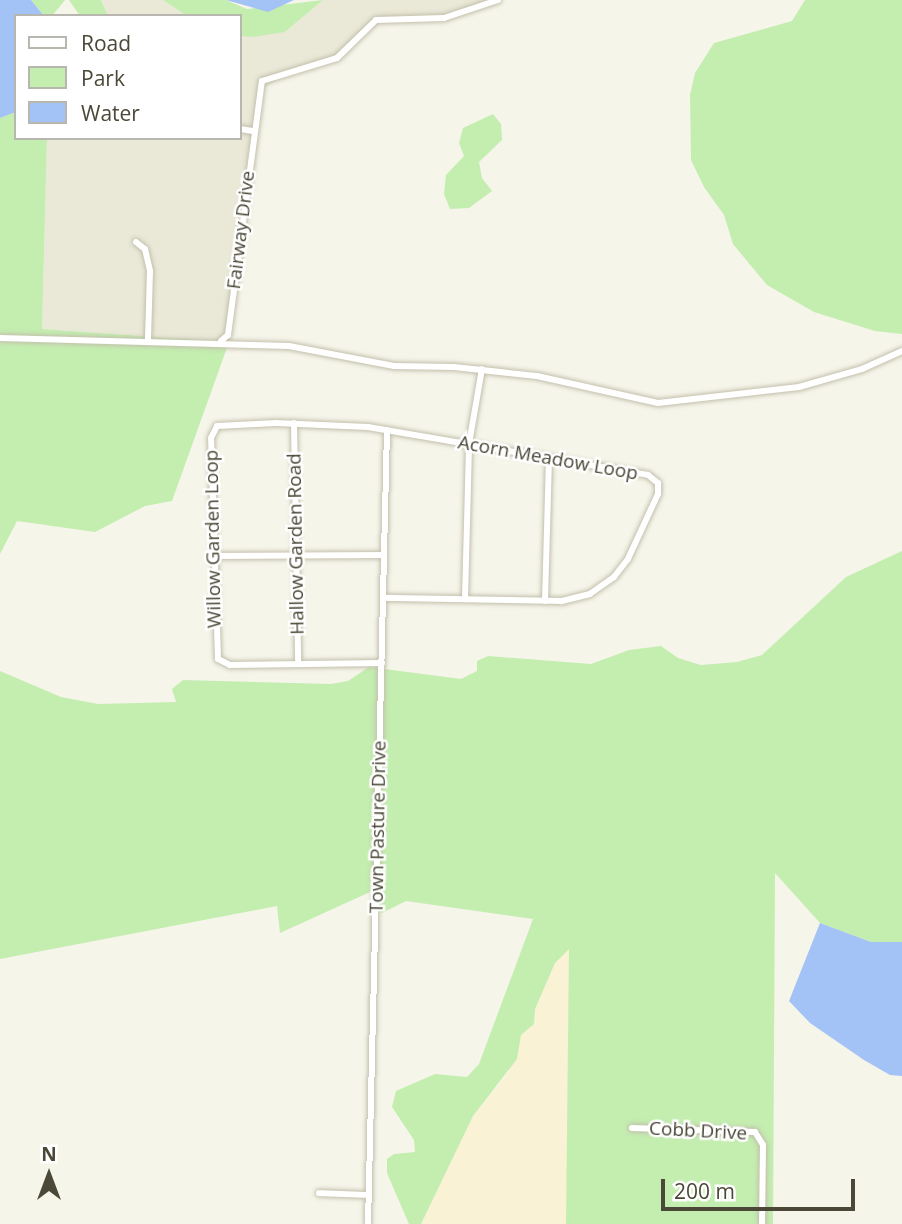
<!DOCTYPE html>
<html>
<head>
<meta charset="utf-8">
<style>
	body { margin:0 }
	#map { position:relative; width:902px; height:1224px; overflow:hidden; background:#f6f5ea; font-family:"Open Sans",sans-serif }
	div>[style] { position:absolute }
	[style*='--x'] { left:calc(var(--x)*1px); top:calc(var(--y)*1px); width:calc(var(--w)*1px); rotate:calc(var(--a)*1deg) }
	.residential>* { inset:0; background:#eae9d8 }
	.commercial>* { inset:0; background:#f9f2d5 }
	.green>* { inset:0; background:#c4edb0 }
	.water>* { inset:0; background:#a3c2f6 }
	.roads { filter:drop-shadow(0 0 2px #c3c0ac) drop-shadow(0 0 2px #c3c0ac) }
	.minor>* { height:6px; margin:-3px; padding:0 3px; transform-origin:3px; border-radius:3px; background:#fff }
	span { translate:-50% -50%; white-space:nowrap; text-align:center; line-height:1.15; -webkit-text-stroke:5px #fff; paint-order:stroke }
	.street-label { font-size:19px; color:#4b4837 }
	.legend { position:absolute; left:14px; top:14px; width:228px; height:126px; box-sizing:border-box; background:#fff; border:2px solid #b7b6af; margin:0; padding:9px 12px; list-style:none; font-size:21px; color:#4b4837 }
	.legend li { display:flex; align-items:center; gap:14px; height:35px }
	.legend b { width:35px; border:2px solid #b7b6af }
	.north { position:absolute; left:14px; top:1140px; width:70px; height:70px; -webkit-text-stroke:5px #fff; paint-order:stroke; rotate:0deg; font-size:19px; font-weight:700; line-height:28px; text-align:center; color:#4b4837 }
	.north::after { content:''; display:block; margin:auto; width:24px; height:32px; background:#4b4837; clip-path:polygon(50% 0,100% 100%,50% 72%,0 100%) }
	.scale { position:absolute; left:661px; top:1179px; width:194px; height:32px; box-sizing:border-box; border:4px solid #4b4837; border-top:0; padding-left:9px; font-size:21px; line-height:24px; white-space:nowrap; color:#4b4837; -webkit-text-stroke:5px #fff; paint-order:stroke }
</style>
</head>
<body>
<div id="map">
	<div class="residential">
		<div style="clip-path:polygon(101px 0,163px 0,187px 16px,108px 16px)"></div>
		<div style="clip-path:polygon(323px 0,503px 0,456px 18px,379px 23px,342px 55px,282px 76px,259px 92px,229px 342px,42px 329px,47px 138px,240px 138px,240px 36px,285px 32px)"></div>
	</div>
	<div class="commercial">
		<div style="clip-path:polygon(570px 948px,566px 1224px,421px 1224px,473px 1116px,508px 1073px,521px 1035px,534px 1024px,535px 1009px,555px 962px)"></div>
	</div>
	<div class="green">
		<div style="clip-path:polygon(31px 0,65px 0,52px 16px,44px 16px)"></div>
		<div style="clip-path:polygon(69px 0,101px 0,108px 16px,80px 16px)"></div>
		<div style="clip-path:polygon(163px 0,226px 0,247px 9px,323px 0,285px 32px,252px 37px,240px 36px,240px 16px,187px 16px)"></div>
		<div style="clip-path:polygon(805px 0,902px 0,902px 334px,875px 331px,814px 312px,767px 285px,733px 244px,724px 215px,704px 187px,691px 160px,690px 95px,695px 73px,714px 43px,792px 21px)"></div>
		<div style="clip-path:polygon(16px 112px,16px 138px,47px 138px,42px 329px,229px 342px,172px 501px,145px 506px,95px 532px,17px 521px,0 554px,0 118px)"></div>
		<div style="clip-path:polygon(493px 114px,501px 124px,502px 140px,479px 162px,482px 178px,492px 191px,469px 208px,450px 209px,444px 194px,446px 175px,464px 156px,459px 143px,463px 128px)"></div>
		<div style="clip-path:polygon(902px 551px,902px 942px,871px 942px,820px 923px,775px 873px,773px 1224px,566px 1224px,569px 949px,555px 963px,535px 1009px,534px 1024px,521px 1035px,517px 1059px,473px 1116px,421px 1224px,409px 1224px,387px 1173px,387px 1159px,394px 1154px,415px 1152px,414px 1140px,392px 1107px,396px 1091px,435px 1074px,467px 1077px,479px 1064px,533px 919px,406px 901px,382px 913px,375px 910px,370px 892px,280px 933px,277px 906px,0 959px,0 671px,61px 697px,98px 704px,176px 702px,172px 689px,183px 680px,331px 684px,348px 681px,369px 667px,461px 679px,477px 671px,477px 661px,488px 656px,591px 664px,629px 650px,661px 646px,678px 658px,701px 665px,737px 662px,762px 655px,846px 577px)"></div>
	</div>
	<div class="water">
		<div style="clip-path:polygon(0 0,31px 0,44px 16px,16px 16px,16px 112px,0 118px)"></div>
		<div style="clip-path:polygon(226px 0,294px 0,268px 12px)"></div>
		<div style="clip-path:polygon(820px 923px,871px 942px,902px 942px,902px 1076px,890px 1075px,864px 1060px,810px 1023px,789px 1001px)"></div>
	</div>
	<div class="roads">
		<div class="minor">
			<div style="--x:240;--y:129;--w:13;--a:9"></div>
			<div style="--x:136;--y:242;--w:11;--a:38"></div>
			<div style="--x:145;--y:249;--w:23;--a:77"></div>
			<div style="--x:150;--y:271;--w:68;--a:91.7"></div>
			<div style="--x:0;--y:338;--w:289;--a:1.6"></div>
			<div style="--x:289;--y:346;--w:107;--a:10.8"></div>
			<div style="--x:394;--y:366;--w:60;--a:1"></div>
			<div style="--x:454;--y:367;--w:83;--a:6.2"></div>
			<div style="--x:537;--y:376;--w:124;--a:12.6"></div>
			<div style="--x:658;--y:403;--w:142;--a:-6.5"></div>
			<div style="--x:799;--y:387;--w:66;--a:-15.9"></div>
			<div style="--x:862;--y:369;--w:44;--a:-24.2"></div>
			<div style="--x:221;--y:341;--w:9;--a:-41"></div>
			<div style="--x:228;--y:335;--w:256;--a:-82.4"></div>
			<div style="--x:262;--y:81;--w:78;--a:-17"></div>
			<div style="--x:337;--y:58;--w:54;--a:-44.3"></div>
			<div style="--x:376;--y:20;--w:68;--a:-1.7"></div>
			<div style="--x:444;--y:18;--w:57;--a:-18.4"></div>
			<div style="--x:294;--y:423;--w:241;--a:89"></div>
			<div style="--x:213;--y:556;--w:170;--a:-0.3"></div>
			<div style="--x:465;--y:599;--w:155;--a:-88.5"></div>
			<div style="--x:469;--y:444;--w:76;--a:-80.2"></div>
			<div style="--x:545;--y:601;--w:143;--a:-88.4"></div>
			<div style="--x:382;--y:663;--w:152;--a:179.2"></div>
			<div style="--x:230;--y:665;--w:13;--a:-153"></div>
			<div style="--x:218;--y:659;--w:221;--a:-91.8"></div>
			<div style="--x:211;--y:438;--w:13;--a:-63"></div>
			<div style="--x:217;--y:426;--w:59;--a:-2.9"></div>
			<div style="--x:276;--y:423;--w:92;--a:2.5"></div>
			<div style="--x:368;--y:427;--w:284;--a:9.7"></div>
			<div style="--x:648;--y:475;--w:13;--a:39"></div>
			<div style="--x:658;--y:483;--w:11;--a:90"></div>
			<div style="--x:658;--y:494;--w:72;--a:114.8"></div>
			<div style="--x:628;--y:559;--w:23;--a:128"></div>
			<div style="--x:614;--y:577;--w:29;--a:145"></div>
			<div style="--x:590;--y:594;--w:30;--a:166"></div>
			<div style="--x:561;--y:601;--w:178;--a:-179"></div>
			<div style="--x:632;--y:1128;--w:123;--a:1.9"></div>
			<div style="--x:755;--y:1132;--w:15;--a:58"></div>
			<div style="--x:763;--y:1145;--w:79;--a:90.7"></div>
			<div style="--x:319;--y:1193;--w:50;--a:2.3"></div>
			<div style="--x:368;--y:1224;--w:794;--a:-88.63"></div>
		</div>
	</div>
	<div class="street-label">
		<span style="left:241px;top:230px;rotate:-83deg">Fairway Drive</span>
		<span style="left:548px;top:458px;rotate:10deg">Acorn Meadow Loop</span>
		<span style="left:213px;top:539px;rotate:-91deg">Willow Garden Loop</span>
		<span style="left:296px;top:544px;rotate:-91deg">Hallow Garden Road</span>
		<span style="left:378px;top:827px;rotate:-89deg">Town Pasture Drive</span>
		<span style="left:698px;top:1131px;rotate:3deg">Cobb Drive</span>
	</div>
	<ul class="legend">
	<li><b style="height:9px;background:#fff"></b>Road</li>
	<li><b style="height:19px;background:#c4edb0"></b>Park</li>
	<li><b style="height:19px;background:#a3c2f6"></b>Water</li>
	</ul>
	<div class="north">N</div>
	<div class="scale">200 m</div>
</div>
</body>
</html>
